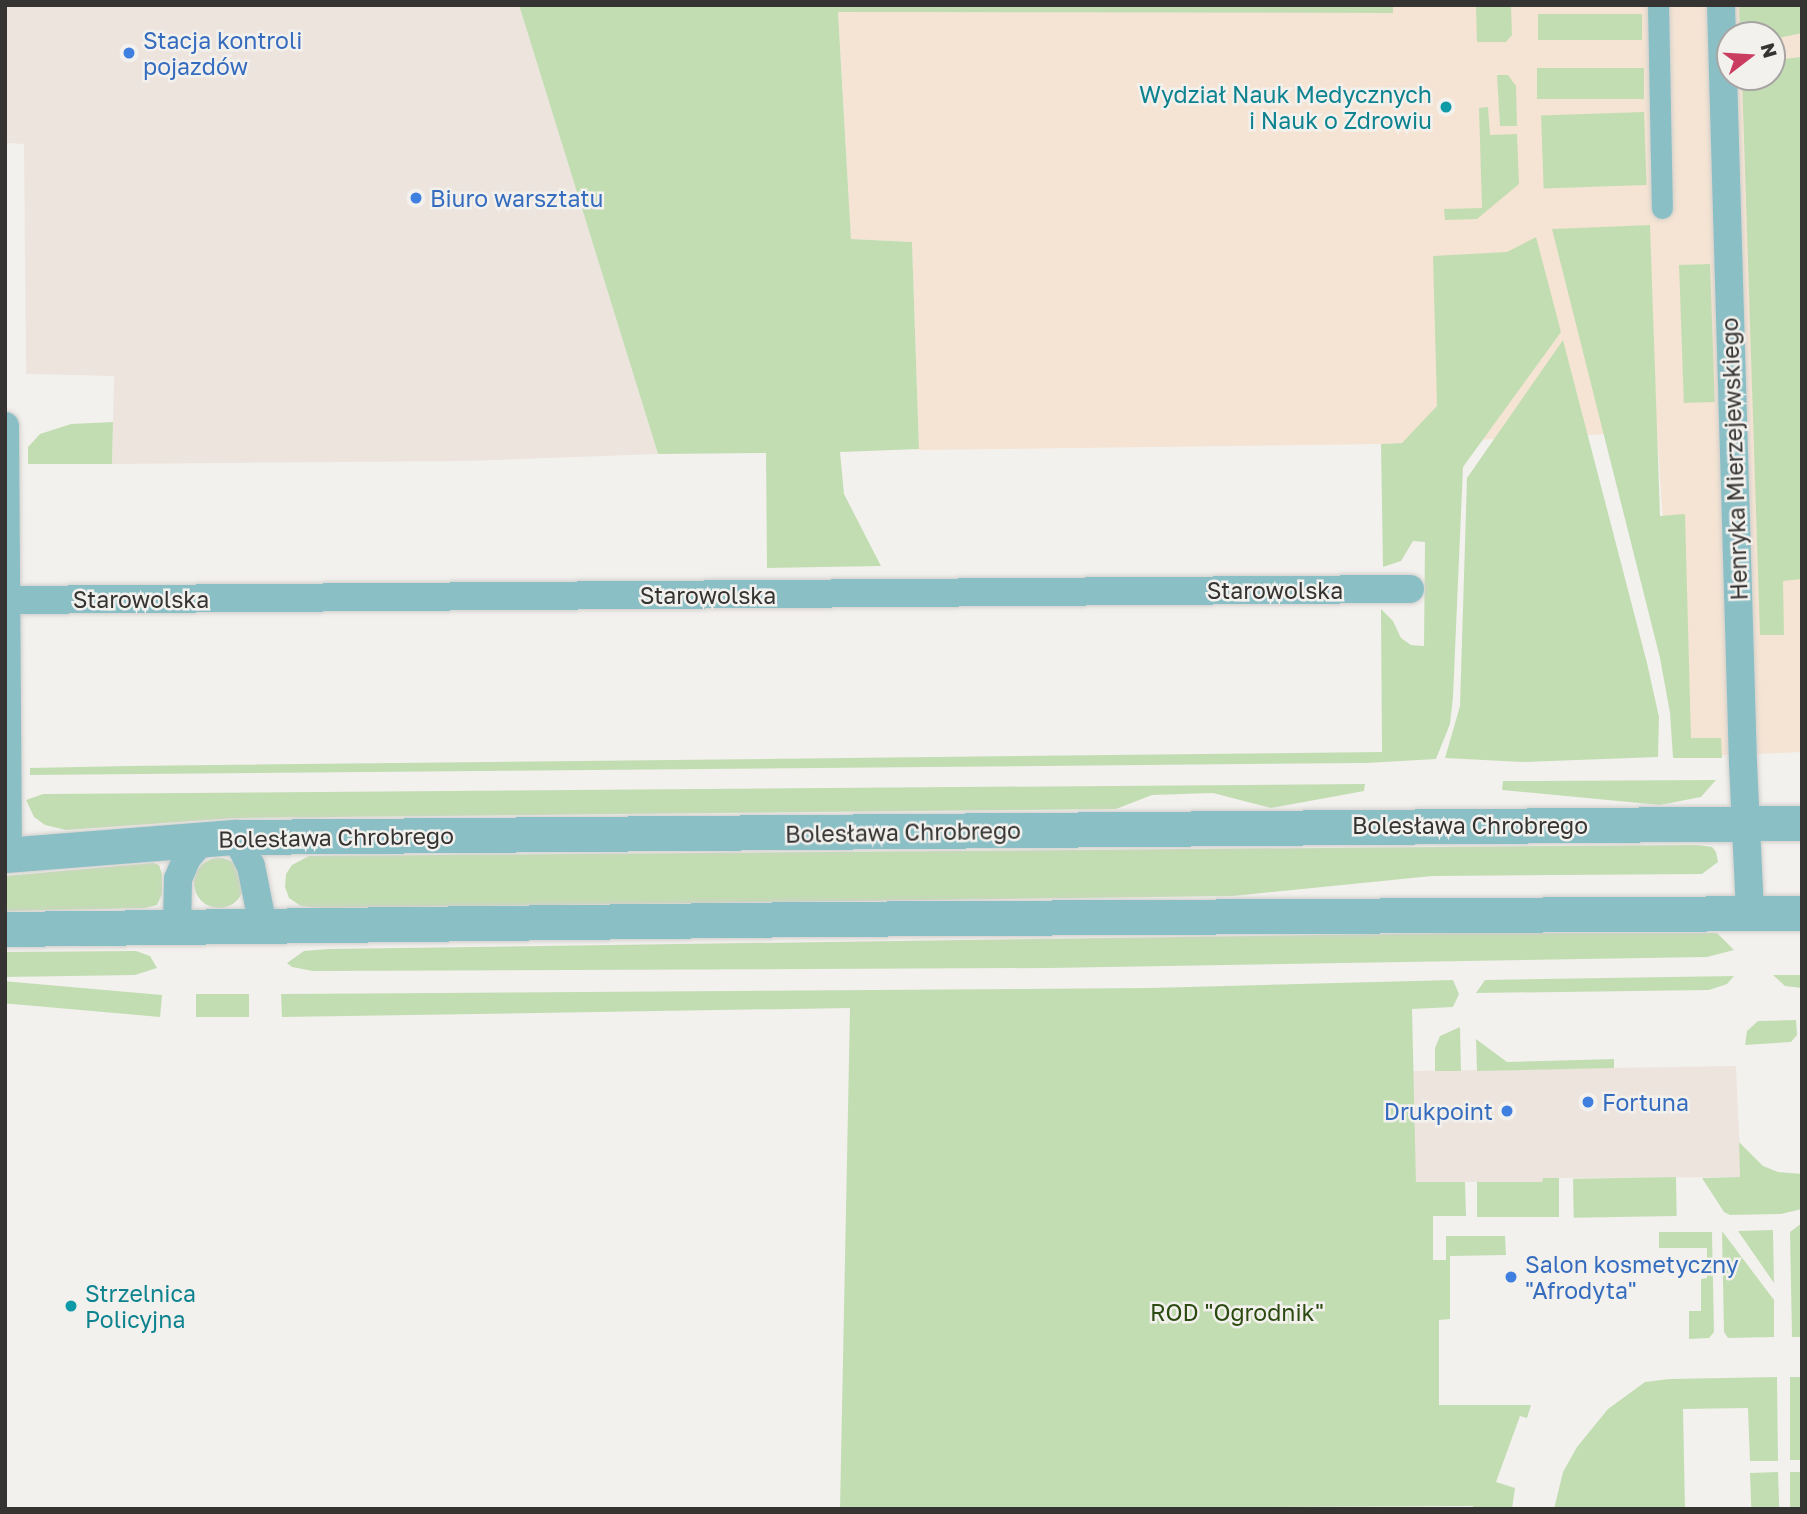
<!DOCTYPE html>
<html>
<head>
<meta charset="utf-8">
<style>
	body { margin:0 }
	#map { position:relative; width:1807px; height:1514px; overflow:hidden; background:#f3f1ee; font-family:"Golos Text",sans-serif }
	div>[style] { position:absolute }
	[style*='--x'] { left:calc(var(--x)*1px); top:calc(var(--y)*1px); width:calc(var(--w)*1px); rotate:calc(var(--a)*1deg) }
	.built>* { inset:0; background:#ede4dd }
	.education>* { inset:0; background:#f5e4d3 }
	.green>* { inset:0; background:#c3ddb3; transform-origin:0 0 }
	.round { border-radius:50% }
	.roads { filter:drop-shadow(0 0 2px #d1cfcc) drop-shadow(0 0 2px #d1cfcc) }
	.pedestrian>* { height:21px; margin:-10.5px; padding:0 10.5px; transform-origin:10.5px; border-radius:10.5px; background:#8bbfc6 }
	.minor>* { height:28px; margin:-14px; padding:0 14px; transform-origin:14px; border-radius:14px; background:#8bbfc6 }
	.tertiary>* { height:35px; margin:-17.5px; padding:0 17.5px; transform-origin:17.5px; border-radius:17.5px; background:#8bbfc6 }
	.dots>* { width:19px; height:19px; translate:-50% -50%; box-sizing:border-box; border:4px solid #f3f1ee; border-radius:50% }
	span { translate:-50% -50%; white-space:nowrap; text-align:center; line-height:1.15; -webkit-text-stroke:5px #f3f1ee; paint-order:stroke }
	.shop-label { font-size:23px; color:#366cbe }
	.left { translate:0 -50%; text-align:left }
	.right { translate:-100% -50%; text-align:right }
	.culture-label { font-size:23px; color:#0d838f }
	.street-label { font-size:23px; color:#353433 }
	.park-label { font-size:23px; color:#2c4b11 }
	.frame { position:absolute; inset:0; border:7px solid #353433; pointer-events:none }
	.north { position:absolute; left:1716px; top:21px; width:70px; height:70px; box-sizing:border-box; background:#f3f1ee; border:2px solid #a7a5a3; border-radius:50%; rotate:73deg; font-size:19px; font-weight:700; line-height:28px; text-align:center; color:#353433 }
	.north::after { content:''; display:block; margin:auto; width:24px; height:32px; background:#cb3c61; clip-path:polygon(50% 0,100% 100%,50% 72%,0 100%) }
</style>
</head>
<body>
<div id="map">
	<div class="built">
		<div style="clip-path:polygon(5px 5px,519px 5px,658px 454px,467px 461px,112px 464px,114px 376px,26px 374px,24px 144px,5px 143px)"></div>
		<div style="clip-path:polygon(1736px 1066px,1741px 1177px,1559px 1178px,1543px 1178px,1542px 1182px,1416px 1182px,1412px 1071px)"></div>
	</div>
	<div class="education">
		<div style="clip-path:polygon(evenodd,1393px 5px,1802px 5px,1802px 752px,1679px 757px,1657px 432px,1381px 444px,919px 450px,912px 242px,851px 239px,838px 12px,1392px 13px,1393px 5px,1730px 35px,1772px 35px,1772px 77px,1730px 77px,1730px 35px)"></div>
	</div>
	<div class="green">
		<div style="clip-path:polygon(519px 5px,1393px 5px,1393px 13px,838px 12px,851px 239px,912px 242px,919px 449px,840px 452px,844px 494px,881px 566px,767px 568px,766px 453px,658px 454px)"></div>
		<div style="clip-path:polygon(1476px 5px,1511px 5px,1512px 35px,1506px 42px,1477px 42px)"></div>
		<div style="clip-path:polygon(1739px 5px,1802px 5px,1802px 33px,1773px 39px,1772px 35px,1740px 35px)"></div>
		<div style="left:1642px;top:14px;width:26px;height:104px;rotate:90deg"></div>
		<div style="clip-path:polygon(1802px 57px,1802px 579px,1783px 581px,1784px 635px,1760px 635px,1742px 77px,1772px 77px,1772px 60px)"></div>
		<div style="left:1644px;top:68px;width:31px;height:107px;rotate:90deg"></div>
		<div style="clip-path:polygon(1497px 75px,1508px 75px,1516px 86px,1517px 126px,1500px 126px)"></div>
		<div style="clip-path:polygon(1488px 107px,1490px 135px,1517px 134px,1519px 184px,1477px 219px,1445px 220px,1444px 209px,1482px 208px,1479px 108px)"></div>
		<div style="left:1644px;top:112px;width:73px;height:103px;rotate:88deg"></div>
		<div style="clip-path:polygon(1650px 225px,1660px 516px,1685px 514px,1691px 738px,1721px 738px,1722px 758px,1673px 758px,1670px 713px,1660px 658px,1552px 229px)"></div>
		<div style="clip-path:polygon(1536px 237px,1561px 332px,1463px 467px,1453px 697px,1450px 724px,1436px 759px,1366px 763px,30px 775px,30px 768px,128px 766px,1382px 752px,1381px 609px,1393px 621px,1401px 638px,1411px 645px,1424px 646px,1425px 542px,1413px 541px,1401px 561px,1383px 567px,1381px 444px,1402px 443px,1437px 406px,1433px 256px,1507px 252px)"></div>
		<div style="left:1710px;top:264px;width:138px;height:31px;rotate:88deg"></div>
		<div style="clip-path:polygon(1563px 340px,1647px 663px,1659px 717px,1658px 757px,1522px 762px,1445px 758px,1460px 706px,1467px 478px)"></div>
		<div style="clip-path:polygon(113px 422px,112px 464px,28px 464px,28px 447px,40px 434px,71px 424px)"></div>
		<div style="clip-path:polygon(1716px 780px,1701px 797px,1660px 805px,1502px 790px,1503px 781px)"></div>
		<div style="clip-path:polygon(1365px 784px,1364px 791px,1271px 808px,1213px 793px,1152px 795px,1116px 809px,235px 818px,66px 830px,45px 825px,34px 817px,26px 800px,43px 794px)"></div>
		<div style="clip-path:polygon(1697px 845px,1712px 847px,1716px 852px,1718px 862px,1702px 874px,1432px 876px,1233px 896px,323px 908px,301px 906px,289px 898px,285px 887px,286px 874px,292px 865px,309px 856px)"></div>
		<div class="round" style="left:194px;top:858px;width:50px;height:50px"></div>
		<div style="clip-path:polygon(153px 863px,159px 865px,162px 874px,162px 894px,157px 905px,145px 908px,5px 911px,5px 876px)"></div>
		<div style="clip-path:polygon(1462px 933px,1717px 933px,1734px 950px,1707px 957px,1048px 968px,313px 971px,292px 967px,287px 963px,304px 951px,329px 949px)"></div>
		<div style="clip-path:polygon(136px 951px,150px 956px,157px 968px,135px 975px,5px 977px,5px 952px)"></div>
		<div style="clip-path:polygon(1773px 975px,1802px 975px,1802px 988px,1785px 986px)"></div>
		<div style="clip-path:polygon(1734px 976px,1727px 984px,1709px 990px,1476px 993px,1485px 980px)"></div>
		<div style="clip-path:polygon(1453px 980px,1459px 994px,1453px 1007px,1412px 1009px,1416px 1182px,1465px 1182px,1466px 1216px,1433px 1216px,1433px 1260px,1446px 1260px,1446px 1236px,1505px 1236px,1506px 1255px,1450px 1256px,1450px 1319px,1439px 1320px,1439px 1405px,1531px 1405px,1527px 1418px,1520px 1416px,1496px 1482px,1515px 1488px,1512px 1509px,1473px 1509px,1473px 1506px,840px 1509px,850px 1008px,282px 1017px,281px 994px,1150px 988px)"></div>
		<div style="left:249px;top:994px;width:23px;height:53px;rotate:90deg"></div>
		<div style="left:162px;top:995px;width:22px;height:157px;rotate:95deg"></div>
		<div style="clip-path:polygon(1796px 1020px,1797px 1035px,1791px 1042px,1745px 1045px,1747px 1031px,1758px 1021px)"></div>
		<div style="clip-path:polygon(1460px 1027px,1461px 1071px,1435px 1071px,1435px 1048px,1440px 1036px)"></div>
		<div style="clip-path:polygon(1476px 1039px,1507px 1062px,1614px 1059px,1614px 1068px,1477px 1071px)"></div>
		<div style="clip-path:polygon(1739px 1142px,1763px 1166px,1778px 1172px,1802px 1174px,1802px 1209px,1781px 1214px,1730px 1215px,1724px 1212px,1702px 1178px,1740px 1177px)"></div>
		<div style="left:1676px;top:1177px;width:39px;height:103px;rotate:89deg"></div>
		<div style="clip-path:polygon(1543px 1178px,1559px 1178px,1559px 1217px,1477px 1217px,1477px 1182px,1542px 1182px)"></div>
		<div style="clip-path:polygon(1802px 1223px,1802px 1337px,1792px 1337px,1790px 1232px)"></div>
		<div style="clip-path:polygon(1773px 1230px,1774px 1283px,1738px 1231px)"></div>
		<div style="clip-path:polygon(1722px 1231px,1774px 1300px,1774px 1337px,1728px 1338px,1724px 1332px)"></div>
		<div style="clip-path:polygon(1659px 1232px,1712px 1232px,1714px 1332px,1709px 1338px,1689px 1339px,1689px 1311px,1701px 1311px,1701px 1279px,1707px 1278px,1707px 1248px,1659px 1248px)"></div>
		<div style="clip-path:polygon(1777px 1377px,1778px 1461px,1750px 1461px,1748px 1408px,1683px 1409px,1685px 1509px,1554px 1509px,1563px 1472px,1577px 1447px,1608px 1409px,1645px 1382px,1669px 1379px)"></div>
		<div style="left:1790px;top:1377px;width:12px;height:83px"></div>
		<div style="left:1778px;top:1472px;width:37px;height:28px;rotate:88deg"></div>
		<div style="left:1790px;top:1472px;width:12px;height:37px"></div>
	</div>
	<div class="roads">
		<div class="pedestrian">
			<div style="--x:1658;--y:5;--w:203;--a:88.9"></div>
		</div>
		<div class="minor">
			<div style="--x:1721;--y:5;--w:758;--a:88.34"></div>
			<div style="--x:1743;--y:763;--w:151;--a:87.3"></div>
			<div style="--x:5;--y:426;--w:429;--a:89.6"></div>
			<div style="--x:5;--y:600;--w:1405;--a:-0.45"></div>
			<div style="--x:236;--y:837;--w:33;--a:63"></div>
			<div style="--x:251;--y:866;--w:61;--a:78.7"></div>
			<div style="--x:177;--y:927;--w:48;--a:-88.8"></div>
			<div style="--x:178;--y:879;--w:23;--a:-67"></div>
			<div style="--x:187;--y:858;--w:25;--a:-50"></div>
		</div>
		<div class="tertiary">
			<div style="--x:5;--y:855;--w:232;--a:-4.5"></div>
			<div style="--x:236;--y:837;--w:1566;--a:-0.51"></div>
			<div style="--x:5;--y:929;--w:802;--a:-0.71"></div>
			<div style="--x:807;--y:919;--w:995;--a:-0.35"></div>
		</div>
	</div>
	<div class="dots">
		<div style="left:129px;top:53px;background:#3f7fe0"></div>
		<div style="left:1446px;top:107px;background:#0f9aa8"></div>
		<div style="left:416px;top:198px;background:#3f7fe0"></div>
		<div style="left:1588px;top:1102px;background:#3f7fe0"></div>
		<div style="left:1507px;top:1111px;background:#3f7fe0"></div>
		<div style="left:1511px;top:1277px;background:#3f7fe0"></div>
		<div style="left:71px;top:1306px;background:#0f9aa8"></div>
	</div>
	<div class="shop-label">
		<span class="left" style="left:143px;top:53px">Stacja kontroli<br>pojazdów</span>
		<span class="left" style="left:430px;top:198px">Biuro warsztatu</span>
		<span class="left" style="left:1602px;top:1102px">Fortuna</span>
		<span class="right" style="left:1493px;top:1111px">Drukpoint</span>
		<span class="left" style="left:1525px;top:1277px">Salon kosmetyczny<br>"Afrodyta"</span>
	</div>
	<div class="culture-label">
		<span class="right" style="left:1432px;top:107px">Wydział Nauk Medycznych<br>i Nauk o Zdrowiu</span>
		<span class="left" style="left:85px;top:1306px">Strzelnica<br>Policyjna</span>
	</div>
	<div class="street-label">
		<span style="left:1734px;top:459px;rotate:-92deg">Henryka Mierzejewskiego</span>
		<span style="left:1275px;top:590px">Starowolska</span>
		<span style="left:708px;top:595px">Starowolska</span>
		<span style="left:141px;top:599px">Starowolska</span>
		<span style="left:1470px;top:825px">Bolesława Chrobrego</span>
		<span style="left:903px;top:832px;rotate:-1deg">Bolesława Chrobrego</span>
		<span style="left:336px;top:837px;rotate:-1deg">Bolesława Chrobrego</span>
	</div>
	<div class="park-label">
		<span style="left:1237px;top:1312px">ROD "Ogrodnik"</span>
	</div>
	<div class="frame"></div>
	<div class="north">N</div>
</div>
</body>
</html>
